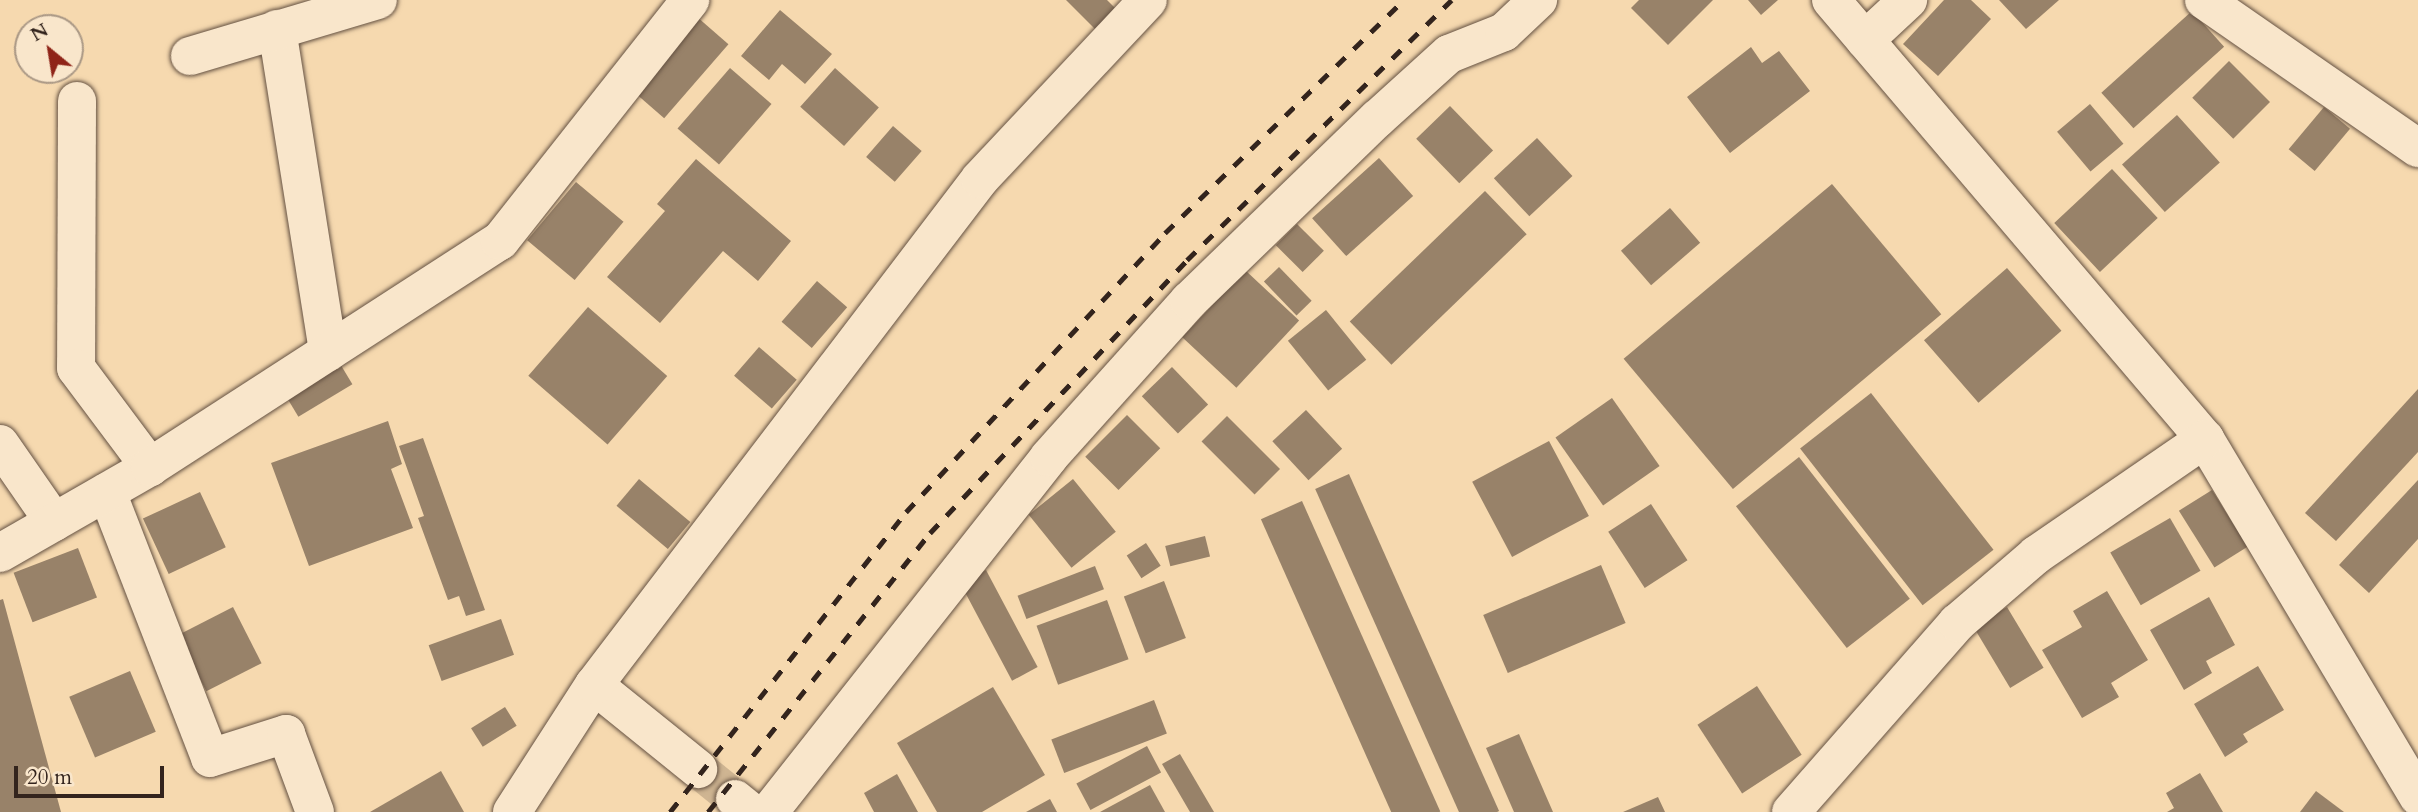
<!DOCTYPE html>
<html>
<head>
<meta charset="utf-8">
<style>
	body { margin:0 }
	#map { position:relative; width:2418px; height:812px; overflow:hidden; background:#f6d9af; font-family:Cardo,serif }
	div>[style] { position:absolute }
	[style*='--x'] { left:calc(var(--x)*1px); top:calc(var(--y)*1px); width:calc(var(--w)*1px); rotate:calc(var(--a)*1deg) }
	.building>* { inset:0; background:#988269; transform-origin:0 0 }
	.minor-tunnel>* { height:38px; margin-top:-19px; transform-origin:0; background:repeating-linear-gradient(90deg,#cfb592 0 38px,transparent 0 57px) }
	.roads { filter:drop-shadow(0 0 2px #645142) drop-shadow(0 0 2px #645142) }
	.minor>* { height:38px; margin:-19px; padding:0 19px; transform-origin:19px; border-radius:19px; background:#f9e6cb }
	.rail>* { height:5px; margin-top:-2.5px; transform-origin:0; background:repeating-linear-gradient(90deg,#33241d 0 12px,transparent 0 24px) }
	span { translate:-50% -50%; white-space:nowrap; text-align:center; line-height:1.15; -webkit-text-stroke:7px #f9e6cb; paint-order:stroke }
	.north { position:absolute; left:14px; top:14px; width:70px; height:70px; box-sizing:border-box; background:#f9e6cb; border:2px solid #aa9885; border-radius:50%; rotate:330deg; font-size:19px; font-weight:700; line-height:28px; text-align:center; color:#33241d }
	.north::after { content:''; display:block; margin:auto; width:24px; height:32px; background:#8f2418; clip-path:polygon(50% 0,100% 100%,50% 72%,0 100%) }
	.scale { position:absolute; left:14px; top:766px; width:150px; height:32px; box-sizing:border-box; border:4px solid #33241d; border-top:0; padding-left:9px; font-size:21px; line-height:24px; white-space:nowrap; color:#33241d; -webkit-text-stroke:5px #f9e6cb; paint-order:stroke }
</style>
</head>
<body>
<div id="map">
	<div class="building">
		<div style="clip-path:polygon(1066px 0,1107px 0,1116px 9px,1095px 29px)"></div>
		<div style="clip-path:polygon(1639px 0,1713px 0,1668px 45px,1631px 8px)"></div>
		<div style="clip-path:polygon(1748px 0,1778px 0,1761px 15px)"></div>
		<div style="clip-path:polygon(1944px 0,1971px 0,1991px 19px,1938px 76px,1903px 44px)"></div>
		<div style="clip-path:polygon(1999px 0,2059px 0,2026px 29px)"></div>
		<div style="clip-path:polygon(780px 10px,832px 54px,805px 84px,782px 64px,769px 80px,741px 56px)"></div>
		<div style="left:2192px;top:11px;width:48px;height:122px;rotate:48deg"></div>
		<div style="left:696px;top:16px;width:43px;height:98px;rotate:41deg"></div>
		<div style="clip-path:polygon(1751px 47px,1762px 63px,1779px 51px,1810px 91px,1730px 153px,1687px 97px)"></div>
		<div style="left:2229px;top:61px;width:58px;height:52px;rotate:45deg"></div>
		<div style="left:730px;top:68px;width:55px;height:80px;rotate:41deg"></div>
		<div style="left:835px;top:68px;width:59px;height:52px;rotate:42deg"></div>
		<div style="left:2090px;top:104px;width:52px;height:43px;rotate:50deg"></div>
		<div style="left:1450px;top:106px;width:62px;height:47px;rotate:46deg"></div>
		<div style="left:2324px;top:107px;width:34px;height:55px;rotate:40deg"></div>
		<div style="left:2177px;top:115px;width:64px;height:74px;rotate:48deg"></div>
		<div style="left:893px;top:126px;width:38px;height:41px;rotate:41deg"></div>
		<div style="left:1537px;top:138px;width:52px;height:59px;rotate:47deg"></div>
		<div style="left:1379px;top:158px;width:51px;height:90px;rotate:48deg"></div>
		<div style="clip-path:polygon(696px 159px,791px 241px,758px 281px,723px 251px,660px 323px,607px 277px,665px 211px,657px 204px)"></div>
		<div style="left:2112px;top:169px;width:67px;height:79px;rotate:47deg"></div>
		<div style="left:576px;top:182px;width:62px;height:76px;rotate:40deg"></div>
		<div style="left:1832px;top:184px;width:170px;height:272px;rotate:50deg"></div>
		<div style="left:1485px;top:191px;width:60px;height:188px;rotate:46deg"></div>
		<div style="left:1670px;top:208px;width:46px;height:65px;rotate:49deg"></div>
		<div style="left:1297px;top:224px;width:38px;height:30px;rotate:45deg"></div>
		<div style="left:1279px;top:267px;width:47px;height:21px;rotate:46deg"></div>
		<div style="left:2007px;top:268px;width:83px;height:110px;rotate:49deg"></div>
		<div style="left:1245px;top:270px;width:74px;height:92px;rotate:43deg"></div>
		<div style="left:817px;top:281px;width:40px;height:54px;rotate:41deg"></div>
		<div style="left:588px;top:307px;width:105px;height:91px;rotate:41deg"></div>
		<div style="left:1326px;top:310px;width:64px;height:49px;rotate:51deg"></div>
		<div style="left:759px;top:347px;width:50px;height:38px;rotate:41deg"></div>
		<div style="left:339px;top:362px;width:26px;height:63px;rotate:59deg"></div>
		<div style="left:1172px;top:367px;width:52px;height:42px;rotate:46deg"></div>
		<div style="clip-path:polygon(2418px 389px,2418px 452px,2336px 541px,2305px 513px)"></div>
		<div style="left:1871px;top:393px;width:199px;height:90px;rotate:52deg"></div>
		<div style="left:1612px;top:398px;width:83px;height:69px;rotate:55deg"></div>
		<div style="left:1306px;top:410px;width:53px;height:46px;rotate:47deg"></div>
		<div style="left:1127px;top:415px;width:47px;height:59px;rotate:45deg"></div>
		<div style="left:1227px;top:416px;width:75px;height:36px;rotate:45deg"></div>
		<div style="clip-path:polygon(388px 421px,402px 464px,391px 469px,413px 528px,309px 566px,271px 463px)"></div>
		<div style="clip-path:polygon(423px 438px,485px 610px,466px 616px,459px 596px,448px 600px,418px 518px,424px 516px,399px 446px)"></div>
		<div style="left:1549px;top:441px;width:85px;height:87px;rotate:62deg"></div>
		<div style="left:1799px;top:457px;width:180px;height:80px;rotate:52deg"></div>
		<div style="left:1349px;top:474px;width:369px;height:37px;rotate:66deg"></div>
		<div style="left:639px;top:479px;width:67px;height:35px;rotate:40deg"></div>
		<div style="left:1073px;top:479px;width:68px;height:57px;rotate:51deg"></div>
		<div style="clip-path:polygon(2418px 480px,2418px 539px,2369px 593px,2339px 565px)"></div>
		<div style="left:2212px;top:490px;width:67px;height:39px;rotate:58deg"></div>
		<div style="left:200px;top:492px;width:61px;height:63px;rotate:65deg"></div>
		<div style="left:1302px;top:501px;width:340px;height:45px;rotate:66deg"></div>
		<div style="left:1651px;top:504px;width:67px;height:51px;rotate:57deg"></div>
		<div style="left:2170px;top:518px;width:61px;height:69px;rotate:60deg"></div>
		<div style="left:1205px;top:536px;width:21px;height:41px;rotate:76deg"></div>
		<div style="left:1146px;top:543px;width:27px;height:23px;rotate:57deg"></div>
		<div style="left:78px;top:548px;width:53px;height:69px;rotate:69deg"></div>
		<div style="left:1601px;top:565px;width:63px;height:128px;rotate:67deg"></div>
		<div style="left:1095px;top:566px;width:25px;height:83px;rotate:69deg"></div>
		<div style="left:986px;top:570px;width:110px;height:29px;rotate:62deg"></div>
		<div style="left:1164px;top:581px;width:61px;height:43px;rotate:69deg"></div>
		<div style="clip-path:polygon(2107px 591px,2148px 660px,2111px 683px,2119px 697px,2082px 718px,2042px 650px,2082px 627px,2073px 611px)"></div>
		<div style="clip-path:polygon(2209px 597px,2235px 645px,2206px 661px,2212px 673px,2184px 690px,2150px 630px)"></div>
		<div style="clip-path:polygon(3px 599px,61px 812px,0 812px,0 600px)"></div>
		<div style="left:1107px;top:600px;width:63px;height:75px;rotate:70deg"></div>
		<div style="left:233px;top:607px;width:63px;height:62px;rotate:63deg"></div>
		<div style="left:2007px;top:607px;width:71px;height:39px;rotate:59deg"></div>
		<div style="left:501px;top:619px;width:38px;height:77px;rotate:70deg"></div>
		<div style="clip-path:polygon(2258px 666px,2284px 710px,2243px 734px,2248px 742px,2225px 757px,2194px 704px)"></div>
		<div style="left:130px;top:671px;width:66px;height:66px;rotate:67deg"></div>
		<div style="left:1757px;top:686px;width:82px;height:71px;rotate:57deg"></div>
		<div style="clip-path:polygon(993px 687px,1045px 775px,982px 812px,937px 812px,897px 743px)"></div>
		<div style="left:1154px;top:700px;width:36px;height:110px;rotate:69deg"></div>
		<div style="left:505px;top:707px;width:22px;height:40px;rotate:58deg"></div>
		<div style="clip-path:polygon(1519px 734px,1553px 812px,1514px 812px,1486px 748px)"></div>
		<div style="left:1147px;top:746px;width:30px;height:80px;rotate:62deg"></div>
		<div style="clip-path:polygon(1180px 754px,1214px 812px,1190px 812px,1162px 764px)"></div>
		<div style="clip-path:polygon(441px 771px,464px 812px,370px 812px)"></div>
		<div style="clip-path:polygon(2200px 773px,2223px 812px,2167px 812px,2174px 808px,2166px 793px)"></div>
		<div style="clip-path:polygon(897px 774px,918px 812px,874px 812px,864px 793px)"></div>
		<div style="clip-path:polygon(1150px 785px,1165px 812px,1100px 812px)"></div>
		<div style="clip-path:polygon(2316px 791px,2344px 812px,2300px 812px)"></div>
		<div style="clip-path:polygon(1658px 797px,1665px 812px,1623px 812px)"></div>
		<div style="clip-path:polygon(1050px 799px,1057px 812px,1026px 812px)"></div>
	</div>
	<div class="minor-tunnel">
		<div style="--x:698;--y:769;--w:48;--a:39"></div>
	</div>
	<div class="roads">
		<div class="minor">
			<div style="--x:1831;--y:0;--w:577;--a:49.57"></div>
			<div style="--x:2205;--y:439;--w:417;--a:59.2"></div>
			<div style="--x:2204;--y:0;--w:260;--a:34.7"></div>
			<div style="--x:277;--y:29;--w:327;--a:81"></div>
			<div style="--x:1865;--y:40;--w:59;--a:-42.9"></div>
			<div style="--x:190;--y:56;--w:196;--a:-16.6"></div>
			<div style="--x:77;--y:101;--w:267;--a:90.2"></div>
			<div style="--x:76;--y:368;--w:124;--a:53.2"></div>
			<div style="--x:0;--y:444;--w:95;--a:55.3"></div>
			<div style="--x:107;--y:492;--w:285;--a:68.8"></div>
			<div style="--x:210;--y:758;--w:80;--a:-17.5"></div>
			<div style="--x:286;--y:734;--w:83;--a:69.6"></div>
			<div style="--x:0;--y:553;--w:173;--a:-29.8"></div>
			<div style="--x:150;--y:467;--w:417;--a:-32.9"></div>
			<div style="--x:500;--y:241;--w:307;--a:-51.7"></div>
			<div style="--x:594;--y:685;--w:134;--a:38.9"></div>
			<div style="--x:735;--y:799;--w:21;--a:39"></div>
			<div style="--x:512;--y:812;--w:151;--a:-57.2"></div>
			<div style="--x:594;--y:685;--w:636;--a:-52.66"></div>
			<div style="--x:980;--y:179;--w:245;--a:-46.8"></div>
			<div style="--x:769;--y:812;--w:452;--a:-51.7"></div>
			<div style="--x:1049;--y:457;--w:210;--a:-48.1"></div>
			<div style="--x:1189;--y:301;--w:262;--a:-44.1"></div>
			<div style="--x:1377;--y:119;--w:97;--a:-42.1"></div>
			<div style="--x:1449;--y:54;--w:59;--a:-21.8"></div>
			<div style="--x:1504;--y:32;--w:47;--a:-43.3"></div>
			<div style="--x:1791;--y:812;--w:252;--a:-48.7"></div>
			<div style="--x:1957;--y:623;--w:104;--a:-40.7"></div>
			<div style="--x:2036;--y:555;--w:205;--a:-34.5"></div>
		</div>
	</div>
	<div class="rail">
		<div style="--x:670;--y:812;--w:382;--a:-51.8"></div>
		<div style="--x:906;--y:512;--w:381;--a:-47.1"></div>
		<div style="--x:1165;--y:233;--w:334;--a:-44.3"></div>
		<div style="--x:708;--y:812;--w:357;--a:-51.5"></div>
		<div style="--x:930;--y:533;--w:375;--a:-46.7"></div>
		<div style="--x:1187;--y:260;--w:371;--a:-44.5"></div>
	</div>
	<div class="north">N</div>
	<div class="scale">20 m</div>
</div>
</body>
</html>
